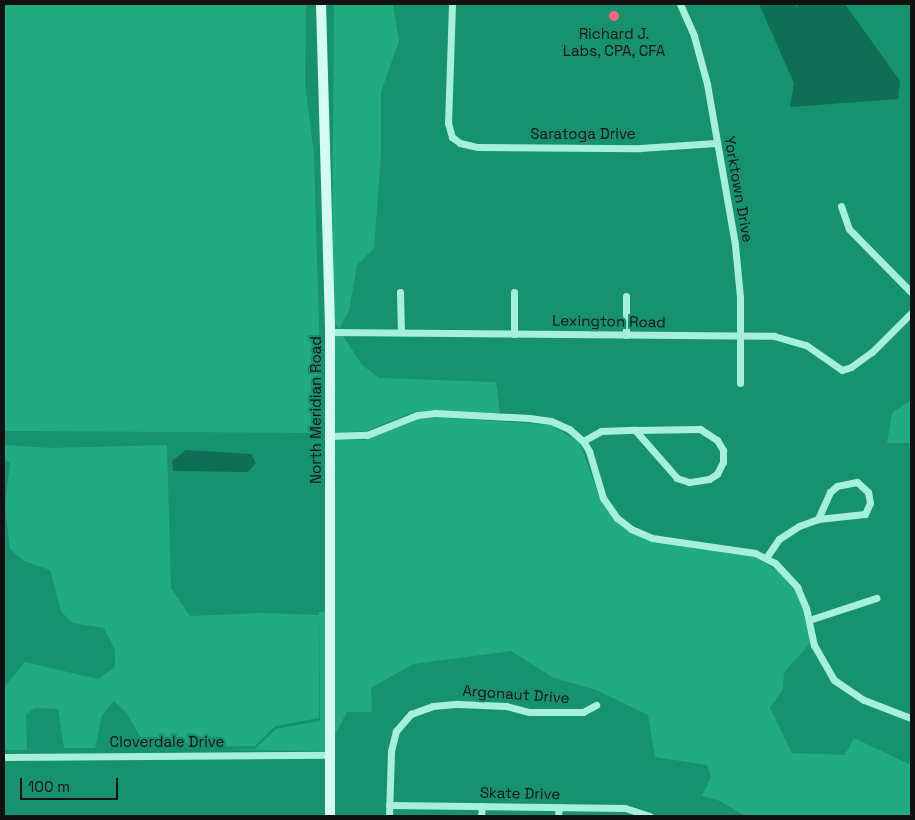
<!DOCTYPE html>
<html>
<head>
<meta charset="utf-8">
<style>
	body { margin:0 }
	#map { position:relative; width:915px; height:820px; overflow:hidden; background:#17926e; font-family:"Space Grotesk",sans-serif }
	div>[style] { position:absolute }
	[style*='--x'] { left:calc(var(--x)*1px); top:calc(var(--y)*1px); width:calc(var(--w)*1px); rotate:calc(var(--a)*1deg) }
	.green>* { inset:0; background:#20ab80 }
	.water>* { inset:0; background:#0f6f54 }
	.street>* { height:7px; margin:-3.5px; padding:0 3.5px; transform-origin:3.5px; border-radius:3.5px; background:#a6f0d9 }
	.secondary>* { height:10px; margin:-5px; padding:0 5px; transform-origin:5px; border-radius:5px; background:#d4fbf0 }
	.dots>* { width:14px; height:14px; translate:-50% -50%; box-sizing:border-box; border:2px solid #17926e; border-radius:50% }
	span { translate:-50% -50%; white-space:nowrap; text-align:center; line-height:1.15; -webkit-text-stroke:4.5px #17926e; paint-order:stroke }
	.poi-label { font-size:15px; color:#111 }
	.street-label { font-size:15px; color:#111 }
	.frame { position:absolute; inset:0; border:5px solid #111; pointer-events:none }
	.scale { position:absolute; left:20px; top:778px; width:98px; height:22px; box-sizing:border-box; border:2px solid #111; border-top:0; padding-left:6px; font-size:15px; line-height:18px; white-space:nowrap; color:#111; -webkit-text-stroke:4px #17926e; paint-order:stroke }
</style>
</head>
<body>
<div id="map">
	<div class="green">
		<div style="clip-path:polygon(4px 4px,306px 4px,305px 84px,314px 154px,322px 433px,4px 431px)"></div>
		<div style="clip-path:polygon(334px 4px,393px 4px,399px 41px,381px 92px,381px 154px,374px 248px,357px 265px,349px 311px,339px 329px,333px 320px,332px 289px)"></div>
		<div style="clip-path:polygon(334px 336px,343px 336px,362px 365px,379px 378px,496px 382px,500px 413px,416px 411px,366px 431px,335px 433px)"></div>
		<div style="clip-path:polygon(911px 400px,911px 443px,887px 443px,892px 413px)"></div>
		<div style="clip-path:polygon(435px 417px,551px 425px,580px 443px,600px 499px,615px 521px,630px 533px,668px 544px,755px 557px,781px 573px,795px 590px,803px 609px,810px 643px,784px 673px,783px 689px,770px 708px,792px 753px,845px 755px,854px 738px,911px 765px,911px 816px,745px 816px,720px 801px,702px 796px,711px 777px,707px 765px,655px 757px,648px 715px,596px 690px,554px 678px,511px 651px,413px 664px,371px 688px,372px 712px,347px 712px,333px 738px,335px 440px,365px 440px,417px 418px)"></div>
		<div style="clip-path:polygon(4px 445px,50px 448px,167px 445px,171px 588px,190px 616px,263px 613px,319px 615px,319px 718px,275px 726px,255px 746px,146px 747px,126px 712px,114px 701px,102px 715px,95px 748px,64px 748px,58px 709px,35px 708px,26px 714px,27px 750px,4px 750px,4px 687px,25px 662px,98px 679px,115px 667px,115px 650px,104px 628px,72px 623px,61px 611px,50px 570px,24px 561px,10px 549px,5px 505px,10px 463px,4px 459px)"></div>
		<div style="clip-path:polygon(319px 612px,327px 612px,326px 751px,217px 750px,255px 749px,276px 729px,320px 721px)"></div>
	</div>
	<div class="water">
		<div style="clip-path:polygon(759px 4px,793px 4px,798px 7px,798px 4px,845px 4px,900px 81px,898px 99px,790px 107px,794px 83px)"></div>
		<div style="clip-path:polygon(186px 450px,251px 454px,256px 463px,248px 472px,173px 471px,172px 461px)"></div>
	</div>
	<div class="street">
		<div style="--x:452;--y:4;--w:119;--a:91.9"></div>
		<div style="--x:448;--y:123;--w:15;--a:74"></div>
		<div style="--x:452;--y:137;--w:10;--a:37"></div>
		<div style="--x:460;--y:143;--w:18;--a:13"></div>
		<div style="--x:478;--y:147;--w:162;--a:0.4"></div>
		<div style="--x:640;--y:148;--w:76;--a:-3.8"></div>
		<div style="--x:680;--y:4;--w:35;--a:66"></div>
		<div style="--x:694;--y:36;--w:50;--a:74.8"></div>
		<div style="--x:707;--y:84;--w:163;--a:80.1"></div>
		<div style="--x:735;--y:245;--w:52;--a:84.5"></div>
		<div style="--x:740;--y:297;--w:86;--a:90"></div>
		<div style="--x:841;--y:206;--w:24;--a:71"></div>
		<div style="--x:849;--y:229;--w:88;--a:45.5"></div>
		<div style="--x:400;--y:292;--w:40;--a:88.6"></div>
		<div style="--x:514;--y:292;--w:42;--a:90"></div>
		<div style="--x:626;--y:296;--w:39;--a:90"></div>
		<div style="--x:330;--y:332;--w:444;--a:0.5"></div>
		<div style="--x:774;--y:336;--w:33;--a:16"></div>
		<div style="--x:806;--y:345;--w:44;--a:34.8"></div>
		<div style="--x:842;--y:370;--w:9;--a:-18"></div>
		<div style="--x:851;--y:367;--w:26;--a:-36"></div>
		<div style="--x:872;--y:352;--w:55;--a:-45"></div>
		<div style="--x:700;--y:429;--w:20;--a:33"></div>
		<div style="--x:717;--y:440;--w:12;--a:59"></div>
		<div style="--x:723;--y:450;--w:12;--a:90"></div>
		<div style="--x:723;--y:462;--w:13;--a:117"></div>
		<div style="--x:717;--y:474;--w:9;--a:148"></div>
		<div style="--x:709;--y:479;--w:20;--a:171"></div>
		<div style="--x:689;--y:482;--w:13;--a:-162"></div>
		<div style="--x:677;--y:478;--w:64;--a:-131.2"></div>
		<div style="--x:635;--y:430;--w:65;--a:-0.9"></div>
		<div style="--x:331;--y:436;--w:36;--a:-2"></div>
		<div style="--x:367;--y:435;--w:54;--a:-21.8"></div>
		<div style="--x:417;--y:415;--w:18;--a:-6"></div>
		<div style="--x:435;--y:413;--w:94;--a:3"></div>
		<div style="--x:529;--y:418;--w:22;--a:8"></div>
		<div style="--x:551;--y:421;--w:20;--a:24"></div>
		<div style="--x:569;--y:429;--w:18;--a:41"></div>
		<div style="--x:583;--y:441;--w:12;--a:59"></div>
		<div style="--x:589;--y:451;--w:49;--a:73.4"></div>
		<div style="--x:603;--y:498;--w:24;--a:55"></div>
		<div style="--x:617;--y:518;--w:18;--a:38"></div>
		<div style="--x:631;--y:529;--w:23;--a:23"></div>
		<div style="--x:652;--y:538;--w:104;--a:8.3"></div>
		<div style="--x:755;--y:553;--w:22;--a:27"></div>
		<div style="--x:775;--y:563;--w:33;--a:47"></div>
		<div style="--x:797;--y:587;--w:23;--a:67"></div>
		<div style="--x:806;--y:608;--w:38;--a:78"></div>
		<div style="--x:814;--y:645;--w:40;--a:60.3"></div>
		<div style="--x:834;--y:680;--w:36;--a:34"></div>
		<div style="--x:864;--y:700;--w:50;--a:21"></div>
		<div style="--x:583;--y:441;--w:21;--a:-29"></div>
		<div style="--x:601;--y:431;--w:34;--a:-2"></div>
		<div style="--x:766;--y:558;--w:23;--a:-56"></div>
		<div style="--x:779;--y:539;--w:24;--a:-33"></div>
		<div style="--x:799;--y:526;--w:20;--a:-20"></div>
		<div style="--x:818;--y:519;--w:47;--a:-6.1"></div>
		<div style="--x:865;--y:514;--w:12;--a:-66"></div>
		<div style="--x:870;--y:503;--w:11;--a:-100"></div>
		<div style="--x:868;--y:492;--w:15;--a:-138"></div>
		<div style="--x:857;--y:482;--w:20;--a:169"></div>
		<div style="--x:837;--y:486;--w:9;--a:139"></div>
		<div style="--x:830;--y:492;--w:30;--a:114"></div>
		<div style="--x:809;--y:620;--w:71;--a:-18.2"></div>
		<div style="--x:4;--y:757;--w:326;--a:-0.4"></div>
		<div style="--x:389;--y:805;--w:236;--a:0.7"></div>
		<div style="--x:625;--y:808;--w:26;--a:18"></div>
		<div style="--x:389;--y:816;--w:65;--a:-88.2"></div>
		<div style="--x:391;--y:751;--w:21;--a:-76"></div>
		<div style="--x:396;--y:731;--w:23;--a:-49"></div>
		<div style="--x:411;--y:714;--w:23;--a:-20"></div>
		<div style="--x:433;--y:706;--w:25;--a:-5"></div>
		<div style="--x:458;--y:704;--w:48;--a:2.4"></div>
		<div style="--x:506;--y:706;--w:24;--a:15"></div>
		<div style="--x:529;--y:712;--w:54;--a:0"></div>
		<div style="--x:583;--y:712;--w:15;--a:-28"></div>
		<div style="--x:481;--y:816;--w:10;--a:-84"></div>
		<div style="--x:558;--y:816;--w:9;--a:-84"></div>
	</div>
	<div class="secondary">
		<div style="--x:321;--y:4;--w:328;--a:88.4"></div>
		<div style="--x:330;--y:332;--w:484;--a:90"></div>
	</div>
	<div class="dots">
		<div style="left:614px;top:16px;background:#ff657c"></div>
	</div>
	<div class="poi-label">
		<span style="left:614px;top:42px">Richard J.<br>Labs, CPA, CFA</span>
	</div>
	<div class="street-label">
		<span style="left:583px;top:134px">Saratoga Drive</span>
		<span style="left:739px;top:189px;rotate:80deg">Yorktown Drive</span>
		<span style="left:609px;top:321px;rotate:1deg">Lexington Road</span>
		<span style="left:316px;top:410px;rotate:-90deg">North Meridian Road</span>
		<span style="left:516px;top:694px;rotate:4deg">Argonaut Drive</span>
		<span style="left:167px;top:742px">Cloverdale Drive</span>
		<span style="left:520px;top:793px;rotate:1deg">Skate Drive</span>
	</div>
	<div class="frame"></div>
	<div class="scale">100 m</div>
</div>
</body>
</html>
